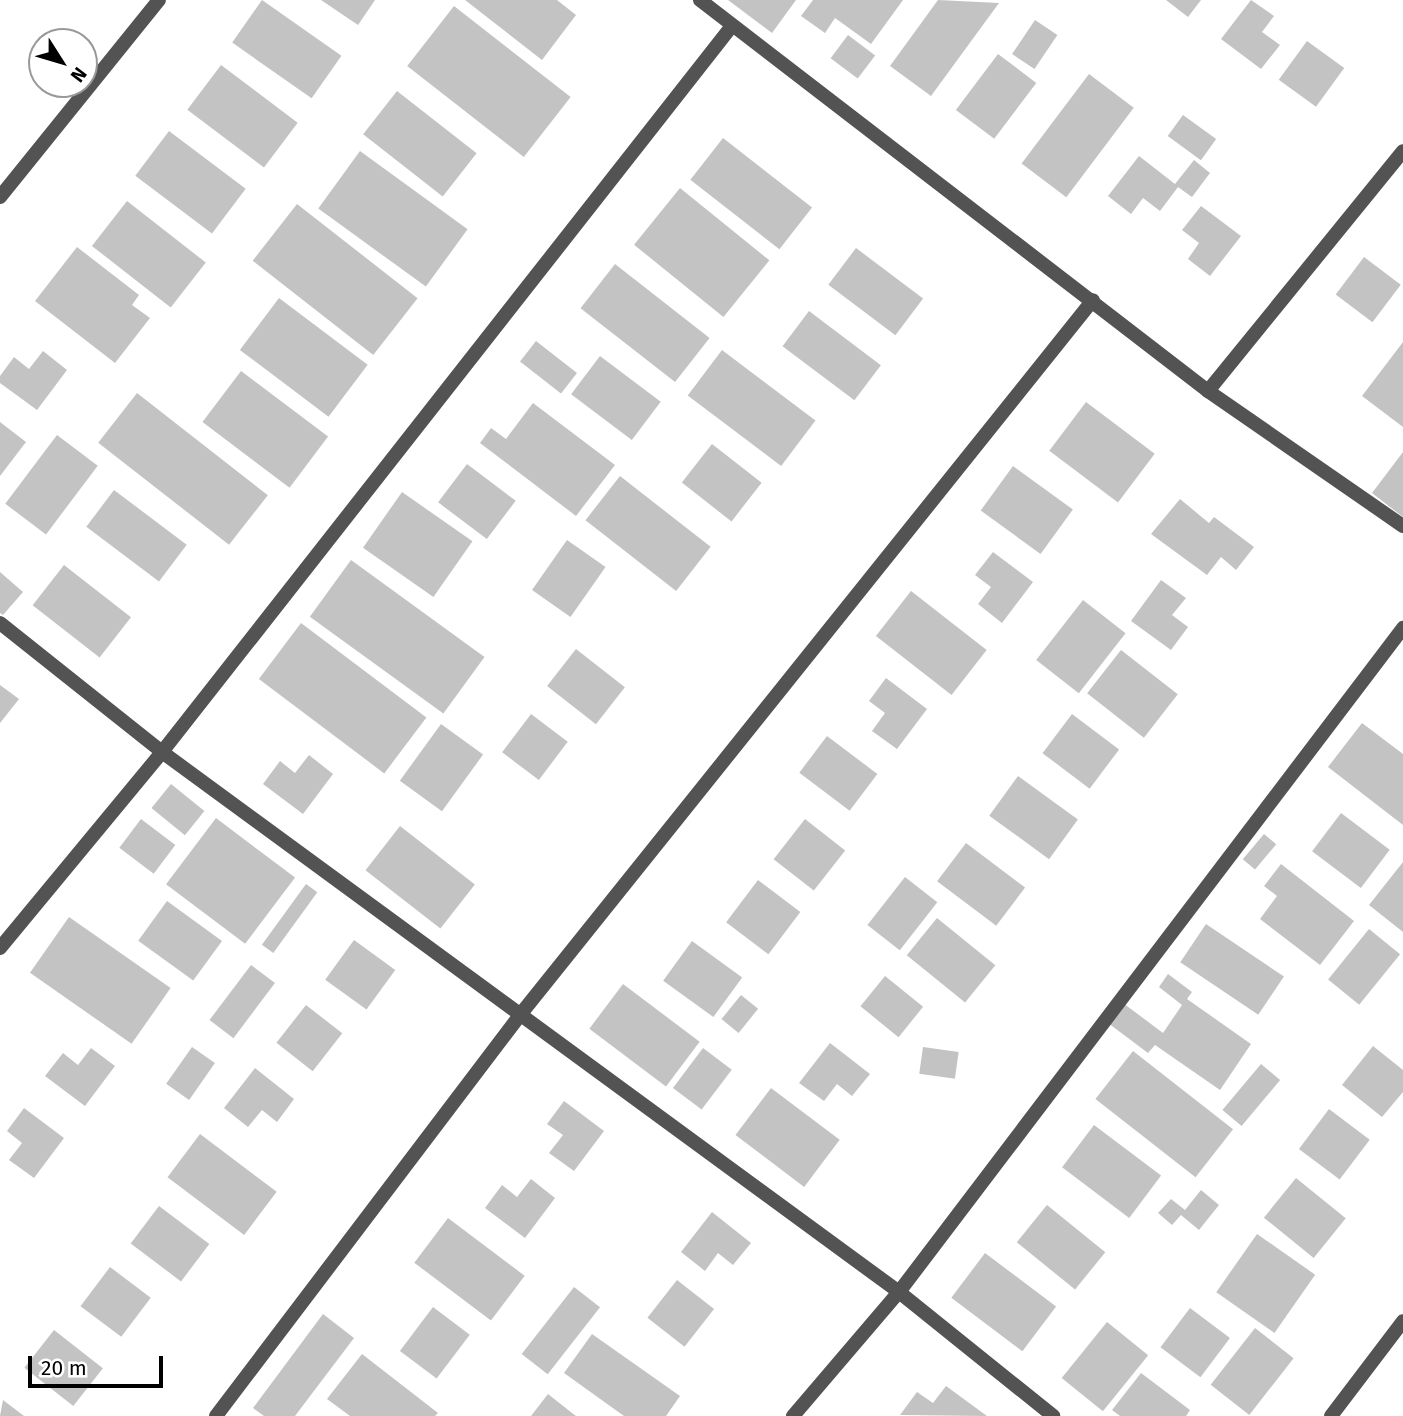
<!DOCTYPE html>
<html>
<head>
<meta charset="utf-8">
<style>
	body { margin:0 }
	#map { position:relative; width:1403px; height:1416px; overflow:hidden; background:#fff; font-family:"Fira Sans",sans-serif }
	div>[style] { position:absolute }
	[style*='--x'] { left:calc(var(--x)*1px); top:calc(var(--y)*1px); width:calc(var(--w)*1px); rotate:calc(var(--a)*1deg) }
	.building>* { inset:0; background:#c3c3c3; transform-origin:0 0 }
	.street>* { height:14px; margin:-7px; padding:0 7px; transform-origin:7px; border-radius:7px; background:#535353 }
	span { translate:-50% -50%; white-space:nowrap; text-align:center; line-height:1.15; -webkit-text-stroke:7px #fff; paint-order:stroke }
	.north { position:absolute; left:28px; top:28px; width:70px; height:70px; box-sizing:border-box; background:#fff; border:2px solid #999; border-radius:50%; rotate:127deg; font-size:19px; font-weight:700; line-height:28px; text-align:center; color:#000 }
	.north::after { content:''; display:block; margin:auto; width:24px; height:32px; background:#000; clip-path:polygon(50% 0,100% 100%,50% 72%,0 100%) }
	.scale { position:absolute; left:28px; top:1356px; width:135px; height:32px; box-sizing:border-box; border:4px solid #000; border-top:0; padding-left:9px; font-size:21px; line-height:24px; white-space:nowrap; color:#000; -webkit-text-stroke:5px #fff; paint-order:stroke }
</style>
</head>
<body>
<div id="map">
	<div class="building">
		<div style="left:262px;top:0;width:97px;height:52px;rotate:35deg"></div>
		<div style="clip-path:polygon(321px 0,375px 0,358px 25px)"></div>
		<div style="clip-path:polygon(465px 0,557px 0,576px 15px,542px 60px)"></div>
		<div style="clip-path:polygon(728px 0,796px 0,772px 33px)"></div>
		<div style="clip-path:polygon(813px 0,903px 0,871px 44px,835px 18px,825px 33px,801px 16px)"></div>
		<div style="clip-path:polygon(938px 0,999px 3px,931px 96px,890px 66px)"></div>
		<div style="clip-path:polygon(1166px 0,1201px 0,1188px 17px)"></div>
		<div style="clip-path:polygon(1251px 0,1274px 16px,1262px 32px,1280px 45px,1261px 69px,1221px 39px)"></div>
		<div style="left:454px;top:6px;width:148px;height:76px;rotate:38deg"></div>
		<div style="left:1035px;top:20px;width:27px;height:41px;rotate:34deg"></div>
		<div style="left:848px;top:35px;width:34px;height:29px;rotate:37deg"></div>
		<div style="left:1307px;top:41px;width:46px;height:48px;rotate:36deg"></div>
		<div style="left:998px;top:54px;width:48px;height:70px;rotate:37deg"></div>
		<div style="left:221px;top:65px;width:96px;height:56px;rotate:37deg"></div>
		<div style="left:1089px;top:74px;width:56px;height:112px;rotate:37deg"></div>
		<div style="left:397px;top:91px;width:101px;height:55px;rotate:38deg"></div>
		<div style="left:1183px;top:115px;width:41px;height:26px;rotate:36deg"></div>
		<div style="left:169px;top:131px;width:96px;height:56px;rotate:37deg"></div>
		<div style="left:723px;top:138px;width:113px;height:53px;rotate:38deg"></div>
		<div style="left:360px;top:151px;width:133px;height:71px;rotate:36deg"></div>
		<div style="clip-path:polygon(1139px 156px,1175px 184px,1194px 160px,1210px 173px,1192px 197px,1178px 187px,1160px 211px,1143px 198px,1131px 214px,1108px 196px)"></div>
		<div style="left:680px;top:188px;width:115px;height:73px;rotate:39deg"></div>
		<div style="left:127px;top:201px;width:100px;height:57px;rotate:38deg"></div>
		<div style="left:297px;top:204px;width:153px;height:72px;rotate:38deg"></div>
		<div style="clip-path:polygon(1201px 206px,1241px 236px,1210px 276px,1188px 259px,1199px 243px,1182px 230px)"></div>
		<div style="clip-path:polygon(77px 247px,139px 295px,132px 305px,150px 318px,115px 363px,35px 301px)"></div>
		<div style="left:856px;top:248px;width:84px;height:46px;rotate:37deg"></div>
		<div style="left:1364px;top:257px;width:46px;height:47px;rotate:37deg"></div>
		<div style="left:615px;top:264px;width:120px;height:56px;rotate:38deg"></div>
		<div style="left:279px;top:298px;width:111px;height:65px;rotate:37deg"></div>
		<div style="left:809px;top:311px;width:90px;height:44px;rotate:37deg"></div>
		<div style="left:536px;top:341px;width:52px;height:26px;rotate:38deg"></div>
		<div style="clip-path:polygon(1403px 342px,1403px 427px,1362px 396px)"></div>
		<div style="left:722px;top:350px;width:117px;height:57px;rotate:37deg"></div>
		<div style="clip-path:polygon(43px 351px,67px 370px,37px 410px,0 383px,0 376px,14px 357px,29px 369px)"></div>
		<div style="left:600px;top:356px;width:76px;height:48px;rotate:37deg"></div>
		<div style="left:241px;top:371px;width:109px;height:64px;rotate:37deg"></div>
		<div style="left:137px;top:393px;width:166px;height:63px;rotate:38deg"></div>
		<div style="left:1086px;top:402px;width:86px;height:61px;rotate:37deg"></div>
		<div style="clip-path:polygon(533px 403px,615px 465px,576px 516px,480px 443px,491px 428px,506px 439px)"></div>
		<div style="clip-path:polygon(0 422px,26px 442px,0 476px)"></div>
		<div style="left:57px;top:435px;width:51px;height:86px;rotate:37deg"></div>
		<div style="left:712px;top:444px;width:63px;height:49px;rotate:38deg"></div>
		<div style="clip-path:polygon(1403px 452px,1403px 517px,1372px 493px)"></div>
		<div style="left:467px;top:464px;width:61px;height:48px;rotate:37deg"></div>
		<div style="left:1013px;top:466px;width:74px;height:55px;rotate:36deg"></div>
		<div style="left:620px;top:476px;width:115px;height:56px;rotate:38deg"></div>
		<div style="left:114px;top:490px;width:91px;height:46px;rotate:37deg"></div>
		<div style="left:402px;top:492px;width:86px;height:68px;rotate:35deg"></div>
		<div style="clip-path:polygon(1180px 499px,1209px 523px,1214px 517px,1254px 547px,1236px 570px,1221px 557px,1207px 575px,1151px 534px)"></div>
		<div style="left:567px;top:540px;width:47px;height:61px;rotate:35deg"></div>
		<div style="clip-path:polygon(993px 552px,1033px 582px,1002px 623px,978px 604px,991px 587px,975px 575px)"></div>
		<div style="left:351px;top:560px;width:165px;height:70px;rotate:36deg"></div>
		<div style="left:64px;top:565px;width:85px;height:51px;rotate:38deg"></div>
		<div style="clip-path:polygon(0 572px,23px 592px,3px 615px,0 613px)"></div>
		<div style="clip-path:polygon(1161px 580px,1186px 598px,1172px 615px,1188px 627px,1171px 650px,1131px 621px)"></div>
		<div style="left:911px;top:591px;width:96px;height:57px;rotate:38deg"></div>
		<div style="left:1083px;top:600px;width:54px;height:76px;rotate:38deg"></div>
		<div style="left:301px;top:623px;width:157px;height:70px;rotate:37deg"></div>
		<div style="left:576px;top:649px;width:62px;height:47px;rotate:38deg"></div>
		<div style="left:1121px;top:650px;width:72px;height:55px;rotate:38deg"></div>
		<div style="clip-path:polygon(886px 678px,927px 709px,897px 749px,872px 731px,885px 713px,869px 701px)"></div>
		<div style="clip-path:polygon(0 685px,19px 699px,0 723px)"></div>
		<div style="left:531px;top:714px;width:46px;height:48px;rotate:37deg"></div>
		<div style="left:1072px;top:714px;width:59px;height:49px;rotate:37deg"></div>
		<div style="clip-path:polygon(1362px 723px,1403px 754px,1403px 825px,1328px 767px)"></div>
		<div style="left:441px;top:724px;width:52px;height:70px;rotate:36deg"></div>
		<div style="left:827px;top:736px;width:63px;height:46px;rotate:37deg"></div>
		<div style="clip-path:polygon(309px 755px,333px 774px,303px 814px,263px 784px,280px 761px,295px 773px)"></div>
		<div style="left:1018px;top:776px;width:74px;height:49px;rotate:36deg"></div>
		<div style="left:171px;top:784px;width:43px;height:31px;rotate:39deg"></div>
		<div style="left:1341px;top:813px;width:61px;height:48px;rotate:37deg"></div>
		<div style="left:216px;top:818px;width:99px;height:83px;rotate:37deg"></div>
		<div style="left:141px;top:819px;width:43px;height:36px;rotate:37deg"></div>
		<div style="left:805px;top:819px;width:51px;height:51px;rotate:38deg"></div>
		<div style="left:400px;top:826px;width:95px;height:56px;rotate:38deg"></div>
		<div style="left:1264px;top:834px;width:16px;height:33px;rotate:40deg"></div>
		<div style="left:966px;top:843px;width:74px;height:48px;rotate:37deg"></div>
		<div style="clip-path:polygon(1403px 862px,1403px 932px,1369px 905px)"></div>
		<div style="clip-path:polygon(1281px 864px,1354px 921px,1320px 965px,1260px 919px,1277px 896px,1264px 886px)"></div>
		<div style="left:905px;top:877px;width:41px;height:61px;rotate:38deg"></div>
		<div style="left:758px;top:880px;width:53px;height:53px;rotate:37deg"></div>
		<div style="left:306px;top:884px;width:14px;height:75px;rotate:36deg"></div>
		<div style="left:167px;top:901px;width:68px;height:49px;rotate:36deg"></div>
		<div style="left:69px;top:917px;width:124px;height:68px;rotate:35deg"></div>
		<div style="left:937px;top:918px;width:75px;height:48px;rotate:39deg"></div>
		<div style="left:1206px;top:924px;width:94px;height:46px;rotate:34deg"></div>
		<div style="left:1369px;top:929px;width:40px;height:65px;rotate:39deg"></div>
		<div style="left:354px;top:940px;width:51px;height:49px;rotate:36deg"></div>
		<div style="left:692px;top:941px;width:62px;height:49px;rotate:36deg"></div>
		<div style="left:251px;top:965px;width:30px;height:69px;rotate:37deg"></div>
		<div style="clip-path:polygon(1168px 974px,1192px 992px,1187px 999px,1251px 1044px,1220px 1090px,1155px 1045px,1148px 1053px,1108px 1023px,1123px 1003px,1163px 1033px,1182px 1005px,1159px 987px)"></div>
		<div style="left:885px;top:976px;width:49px;height:39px;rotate:39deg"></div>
		<div style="left:623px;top:984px;width:96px;height:56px;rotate:37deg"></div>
		<div style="left:741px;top:995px;width:22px;height:31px;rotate:39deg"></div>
		<div style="left:306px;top:1005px;width:46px;height:48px;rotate:38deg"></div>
		<div style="clip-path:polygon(830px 1043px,870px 1074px,852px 1096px,837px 1084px,824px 1101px,799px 1083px)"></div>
		<div style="clip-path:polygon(1373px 1046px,1403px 1070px,1403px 1092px,1382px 1117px,1342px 1085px)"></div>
		<div style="left:192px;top:1047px;width:28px;height:45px;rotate:35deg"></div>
		<div style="left:923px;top:1047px;width:36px;height:27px;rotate:8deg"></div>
		<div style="clip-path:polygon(91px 1048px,115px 1066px,85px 1106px,45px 1076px,63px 1053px,78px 1065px)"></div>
		<div style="left:703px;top:1048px;width:36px;height:50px;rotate:37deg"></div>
		<div style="left:1133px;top:1051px;width:127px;height:61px;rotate:38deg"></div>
		<div style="left:1261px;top:1064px;width:25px;height:60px;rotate:40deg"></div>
		<div style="clip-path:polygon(255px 1068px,294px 1099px,277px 1122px,262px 1110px,248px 1127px,224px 1108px)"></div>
		<div style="left:771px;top:1088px;width:86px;height:59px;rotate:37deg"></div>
		<div style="clip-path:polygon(564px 1101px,604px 1131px,574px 1171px,549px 1153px,563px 1135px,547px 1124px)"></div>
		<div style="clip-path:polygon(24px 1108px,64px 1138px,34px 1178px,9px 1160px,22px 1143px,7px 1131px)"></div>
		<div style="left:1329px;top:1109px;width:51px;height:50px;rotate:37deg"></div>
		<div style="left:1094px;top:1125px;width:84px;height:53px;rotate:37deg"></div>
		<div style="left:200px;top:1134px;width:96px;height:54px;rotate:37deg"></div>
		<div style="left:1296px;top:1178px;width:64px;height:51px;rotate:39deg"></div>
		<div style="clip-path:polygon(531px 1179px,555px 1198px,525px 1238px,485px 1208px,502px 1185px,517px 1197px)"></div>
		<div style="clip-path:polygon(1201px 1190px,1219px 1205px,1199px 1230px,1181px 1215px,1172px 1225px,1158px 1213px,1171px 1199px,1185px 1210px)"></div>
		<div style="left:1047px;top:1205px;width:75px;height:48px;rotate:39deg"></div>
		<div style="left:159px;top:1206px;width:63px;height:47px;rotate:37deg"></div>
		<div style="clip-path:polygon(712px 1212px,751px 1243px,733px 1265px,718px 1253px,705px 1271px,681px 1252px)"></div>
		<div style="left:448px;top:1218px;width:96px;height:56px;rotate:37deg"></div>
		<div style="left:1257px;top:1234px;width:71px;height:71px;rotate:35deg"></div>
		<div style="left:985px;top:1253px;width:89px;height:56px;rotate:37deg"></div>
		<div style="left:110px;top:1267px;width:51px;height:49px;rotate:37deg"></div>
		<div style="left:677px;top:1280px;width:47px;height:48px;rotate:38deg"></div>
		<div style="left:574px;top:1287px;width:33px;height:85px;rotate:38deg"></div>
		<div style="left:433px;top:1307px;width:46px;height:55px;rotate:37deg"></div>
		<div style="left:1190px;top:1308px;width:50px;height:49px;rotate:37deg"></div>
		<div style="clip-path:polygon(323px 1314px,354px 1338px,295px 1416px,264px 1416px,253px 1408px)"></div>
		<div style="left:1107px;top:1322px;width:53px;height:72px;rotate:39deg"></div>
		<div style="left:1255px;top:1328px;width:49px;height:72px;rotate:38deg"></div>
		<div style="left:54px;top:1330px;width:62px;height:48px;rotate:38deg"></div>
		<div style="clip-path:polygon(592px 1334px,680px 1396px,666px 1416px,624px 1416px,564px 1373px)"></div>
		<div style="clip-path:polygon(362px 1354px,438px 1413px,435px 1416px,350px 1416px,327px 1399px)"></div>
		<div style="clip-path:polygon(1141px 1373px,1190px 1410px,1186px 1416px,1120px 1416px,1112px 1410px)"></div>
		<div style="clip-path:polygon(946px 1386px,987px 1416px,900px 1415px,917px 1392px,933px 1403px)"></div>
		<div style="clip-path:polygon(548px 1394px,572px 1413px,576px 1416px,531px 1416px)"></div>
		<div style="clip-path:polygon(3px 1400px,24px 1416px,0 1416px)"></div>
	</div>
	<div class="street">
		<div style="--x:700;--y:0;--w:641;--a:37.58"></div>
		<div style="--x:1208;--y:391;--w:237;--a:34.7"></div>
		<div style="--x:0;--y:197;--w:253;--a:-51.1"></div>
		<div style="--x:1208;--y:391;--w:309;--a:-50.9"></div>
		<div style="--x:0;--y:623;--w:207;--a:38.5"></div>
		<div style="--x:162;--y:752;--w:914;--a:36.23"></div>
		<div style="--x:899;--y:1292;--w:198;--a:38.8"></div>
		<div style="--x:0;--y:948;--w:254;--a:-50.4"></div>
		<div style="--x:162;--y:752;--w:922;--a:-51.87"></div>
		<div style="--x:216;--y:1416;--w:503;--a:-52.83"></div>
		<div style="--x:520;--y:1015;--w:916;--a:-51.29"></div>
		<div style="--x:793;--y:1416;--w:163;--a:-49.5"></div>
		<div style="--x:899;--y:1292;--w:834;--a:-52.8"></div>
		<div style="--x:1331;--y:1416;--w:119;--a:-52.8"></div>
	</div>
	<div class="north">N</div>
	<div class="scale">20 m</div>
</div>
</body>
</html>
